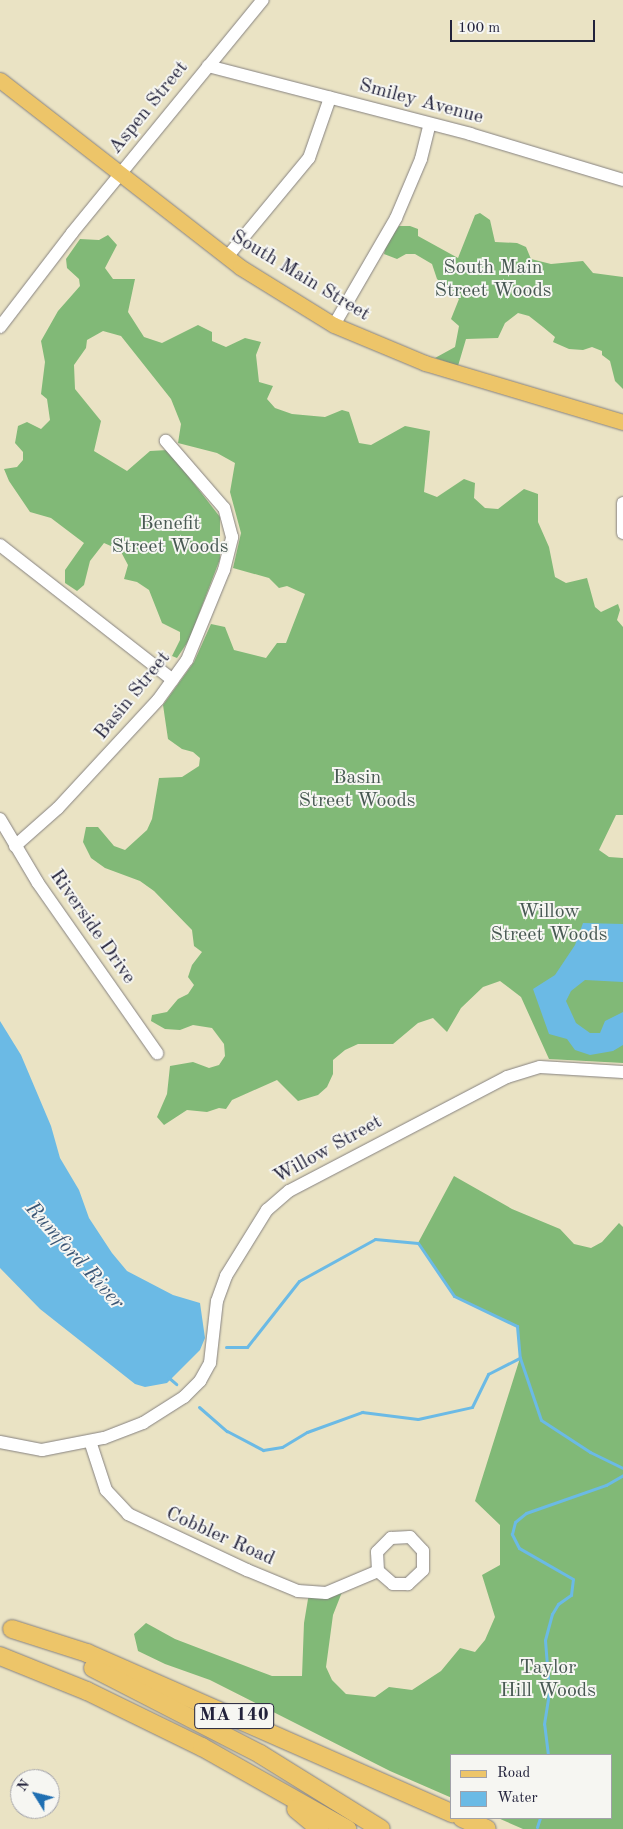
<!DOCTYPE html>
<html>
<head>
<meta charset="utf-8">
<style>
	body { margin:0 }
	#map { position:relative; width:623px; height:1829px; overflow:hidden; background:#eae3c4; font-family:"Old Standard TT",serif }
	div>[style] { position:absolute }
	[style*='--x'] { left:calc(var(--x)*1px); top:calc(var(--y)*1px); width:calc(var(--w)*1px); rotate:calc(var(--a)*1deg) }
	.forest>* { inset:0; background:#81b977 }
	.water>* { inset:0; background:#6bbae5 }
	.stream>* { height:3px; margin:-1.5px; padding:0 1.5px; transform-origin:1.5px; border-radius:1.5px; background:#6bbae5 }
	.roads { filter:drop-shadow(0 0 1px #868280) drop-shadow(0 0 1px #868280) }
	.minor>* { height:12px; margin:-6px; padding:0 6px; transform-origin:6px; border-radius:6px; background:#fff }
	.major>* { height:15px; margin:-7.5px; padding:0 7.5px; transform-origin:7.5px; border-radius:7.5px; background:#edc569 }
	.highway>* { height:18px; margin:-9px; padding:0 9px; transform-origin:9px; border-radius:9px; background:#edc569 }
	span { translate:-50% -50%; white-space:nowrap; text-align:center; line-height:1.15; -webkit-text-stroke:4px #f6f6f2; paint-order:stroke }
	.shield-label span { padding:1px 4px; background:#f6f6f2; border:1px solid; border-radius:4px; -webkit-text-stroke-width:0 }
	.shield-label { font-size:19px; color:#22223b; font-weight:700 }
	.street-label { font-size:20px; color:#22223b }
	.park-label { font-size:20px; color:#485953 }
	.water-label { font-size:21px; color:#3c5776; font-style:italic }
	.legend { position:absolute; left:450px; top:1754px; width:162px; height:65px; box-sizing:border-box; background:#f6f6f2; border:1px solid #a1a1a9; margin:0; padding:6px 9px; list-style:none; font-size:15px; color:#22223b }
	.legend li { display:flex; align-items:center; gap:10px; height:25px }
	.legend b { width:25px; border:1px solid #a1a1a9 }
	.north { position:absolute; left:10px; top:1769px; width:50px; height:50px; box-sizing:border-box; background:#f6f6f2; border:1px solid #a1a1a9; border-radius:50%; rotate:306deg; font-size:14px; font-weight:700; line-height:20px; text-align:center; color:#22223b }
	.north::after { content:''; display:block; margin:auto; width:18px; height:22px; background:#1f6fb2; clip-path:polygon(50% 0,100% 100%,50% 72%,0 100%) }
	.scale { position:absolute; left:450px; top:20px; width:145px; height:22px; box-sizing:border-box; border:2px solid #22223b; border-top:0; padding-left:6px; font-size:15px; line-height:18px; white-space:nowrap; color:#22223b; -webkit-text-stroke:4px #f6f6f2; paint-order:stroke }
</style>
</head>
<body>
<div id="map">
	<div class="forest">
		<div style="clip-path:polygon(480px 213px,490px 220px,495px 242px,517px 243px,526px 247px,531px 259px,551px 264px,583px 261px,593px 273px,623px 277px,623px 389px,615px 381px,610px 361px,602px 355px,602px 351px,592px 347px,583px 350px,569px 349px,553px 342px,555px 337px,543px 327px,529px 316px,518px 313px,505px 323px,498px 338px,466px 339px,458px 366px,435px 358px,455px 347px,459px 326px,451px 319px,459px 299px,437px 279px,432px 264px,415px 254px,406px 254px,397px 259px,384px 254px,387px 241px,399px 226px,410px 226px,418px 229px,418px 236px,458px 258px,475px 215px)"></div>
		<div style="clip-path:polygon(108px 235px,117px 245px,105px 268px,113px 279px,135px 279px,128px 312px,144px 337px,162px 343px,198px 325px,212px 332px,212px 341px,226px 347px,245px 338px,261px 342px,256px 355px,259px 382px,273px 386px,267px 399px,275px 408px,292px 414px,325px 417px,342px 410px,349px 412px,359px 443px,371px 445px,405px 426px,430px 431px,424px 492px,437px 497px,464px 479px,475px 483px,474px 498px,485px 508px,498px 509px,524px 489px,538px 494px,538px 522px,549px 547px,555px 577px,566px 583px,587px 578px,595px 607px,601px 612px,618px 604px,620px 610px,617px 620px,623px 627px,623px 815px,616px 815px,599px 850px,609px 857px,623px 858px,623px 1063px,549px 1059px,521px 997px,500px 981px,483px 987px,461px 1008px,447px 1032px,433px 1018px,418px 1023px,393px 1044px,358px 1044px,345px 1050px,333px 1060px,333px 1074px,327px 1087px,318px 1095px,298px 1101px,277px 1080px,232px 1100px,226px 1109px,219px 1108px,207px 1112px,187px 1110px,164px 1125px,157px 1117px,167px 1094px,170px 1066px,193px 1062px,209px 1068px,219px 1065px,225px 1056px,224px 1044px,212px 1028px,193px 1025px,180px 1030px,165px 1029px,151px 1021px,152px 1015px,167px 1012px,178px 999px,188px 994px,194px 985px,188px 977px,192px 965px,202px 952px,194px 946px,192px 930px,154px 891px,140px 881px,105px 868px,91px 858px,83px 842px,86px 827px,98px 827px,114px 846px,125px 850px,147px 830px,152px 819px,159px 778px,182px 777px,199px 766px,200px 758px,193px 752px,182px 749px,168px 739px,163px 705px,194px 662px,211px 624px,225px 627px,234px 650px,266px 658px,277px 643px,286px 643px,305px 594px,287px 586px,279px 588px,269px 578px,233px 568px,241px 533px,230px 492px,235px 463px,217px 453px,178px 443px,181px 424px,171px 399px,121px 336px,103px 331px,87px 340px,86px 348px,74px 365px,75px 389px,101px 421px,94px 451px,127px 471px,150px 451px,168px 450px,220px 517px,220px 559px,189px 640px,177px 658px,172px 656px,180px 640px,180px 632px,162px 623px,149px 590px,137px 582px,124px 579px,128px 565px,120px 550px,104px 543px,90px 561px,84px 585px,77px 591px,65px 583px,65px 570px,84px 543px,51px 518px,30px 512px,9px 481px,4px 469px,17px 467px,23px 460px,23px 452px,15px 443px,18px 426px,27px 422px,41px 429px,50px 420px,47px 399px,41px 394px,45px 362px,41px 341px,58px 311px,80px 286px,79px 279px,67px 268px,66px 259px,80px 239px,99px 240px)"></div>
		<div style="clip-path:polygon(454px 1176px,512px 1209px,560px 1229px,574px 1244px,591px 1248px,602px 1242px,619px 1223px,623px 1227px,623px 1829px,523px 1829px,498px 1818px,612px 1818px,612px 1755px,452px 1755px,452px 1798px,390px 1771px,210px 1680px,165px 1664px,138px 1651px,134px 1634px,146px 1623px,175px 1639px,272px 1676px,302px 1676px,304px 1623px,309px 1593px,344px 1587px,333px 1615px,326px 1667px,332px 1680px,346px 1694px,375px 1697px,389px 1687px,412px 1690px,441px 1671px,460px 1648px,475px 1652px,485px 1640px,495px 1617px,482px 1575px,500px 1565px,500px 1525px,475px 1501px,520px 1358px,517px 1326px,454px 1296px,418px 1243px)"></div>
	</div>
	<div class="water">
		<div style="clip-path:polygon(583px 923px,623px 924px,623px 982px,585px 980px,571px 991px,566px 1001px,576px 1023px,590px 1033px,600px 1033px,605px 1021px,623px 1012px,623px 1045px,613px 1051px,590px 1055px,575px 1050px,567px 1039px,549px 1034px,533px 989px,555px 975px,575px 945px)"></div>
		<div style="clip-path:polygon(0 1021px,21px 1055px,51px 1126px,60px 1158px,79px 1190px,89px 1218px,112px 1253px,127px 1271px,173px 1295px,200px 1303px,205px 1338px,200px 1350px,167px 1383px,145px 1387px,135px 1384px,40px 1309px,0 1268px)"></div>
	</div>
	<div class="stream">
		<div style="--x:226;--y:1347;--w:21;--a:0"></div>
		<div style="--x:247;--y:1347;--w:84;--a:-51.8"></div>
		<div style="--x:299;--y:1281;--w:87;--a:-28.9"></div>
		<div style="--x:375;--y:1239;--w:43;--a:5.3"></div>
		<div style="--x:418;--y:1243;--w:64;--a:55.8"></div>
		<div style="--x:454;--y:1296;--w:70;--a:25.5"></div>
		<div style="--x:517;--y:1326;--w:32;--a:85"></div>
		<div style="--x:520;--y:1358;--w:65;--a:71.3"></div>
		<div style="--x:541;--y:1420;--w:59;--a:33.1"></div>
		<div style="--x:590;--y:1452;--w:37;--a:26"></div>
		<div style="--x:168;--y:1377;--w:11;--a:41"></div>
		<div style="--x:199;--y:1407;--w:37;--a:41"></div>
		<div style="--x:227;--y:1431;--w:41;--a:27.8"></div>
		<div style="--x:263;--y:1450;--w:19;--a:-9"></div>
		<div style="--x:282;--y:1447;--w:29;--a:-31"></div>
		<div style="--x:307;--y:1432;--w:59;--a:-20"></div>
		<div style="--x:362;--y:1412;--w:56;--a:7.1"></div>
		<div style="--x:418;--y:1419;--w:55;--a:-12.5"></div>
		<div style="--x:472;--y:1407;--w:37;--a:-64"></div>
		<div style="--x:488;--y:1374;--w:36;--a:-27"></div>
		<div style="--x:548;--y:1755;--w:31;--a:-97"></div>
		<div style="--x:544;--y:1724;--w:33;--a:-81"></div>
		<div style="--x:549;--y:1691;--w:51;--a:-94.5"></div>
		<div style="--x:545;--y:1640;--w:27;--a:-75"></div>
		<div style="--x:552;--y:1614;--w:12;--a:-59"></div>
		<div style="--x:558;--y:1604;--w:16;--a:-35"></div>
		<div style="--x:571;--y:1595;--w:16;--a:-83"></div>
		<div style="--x:573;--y:1579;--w:62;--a:-150.1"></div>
		<div style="--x:519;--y:1548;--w:16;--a:-117"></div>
		<div style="--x:512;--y:1534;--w:12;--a:-76"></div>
		<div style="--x:515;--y:1522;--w:14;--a:-39"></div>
		<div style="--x:526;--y:1513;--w:85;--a:-19.3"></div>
		<div style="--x:606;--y:1485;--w:20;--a:-30"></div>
		<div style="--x:537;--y:1827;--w:9;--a:-72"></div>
	</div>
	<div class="roads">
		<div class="minor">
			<div style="--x:208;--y:66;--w:271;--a:14.5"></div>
			<div style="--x:470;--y:134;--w:160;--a:16.7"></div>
			<div style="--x:227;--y:257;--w:129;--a:-50.4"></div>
			<div style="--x:309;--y:158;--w:64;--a:-70.7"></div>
			<div style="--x:334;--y:325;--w:124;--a:-59.9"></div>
			<div style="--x:396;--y:218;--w:64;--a:-67"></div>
			<div style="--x:421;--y:159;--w:36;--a:-76"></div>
			<div style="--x:0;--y:327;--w:118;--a:-52.5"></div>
			<div style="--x:72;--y:233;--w:301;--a:-50.7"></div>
			<div style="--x:623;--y:503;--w:30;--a:90"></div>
			<div style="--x:0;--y:545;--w:219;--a:38"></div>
			<div style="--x:0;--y:819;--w:74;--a:59.3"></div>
			<div style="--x:38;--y:883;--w:208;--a:55"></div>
			<div style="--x:15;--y:846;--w:57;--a:-41.5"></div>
			<div style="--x:58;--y:808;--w:147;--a:-47.2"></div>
			<div style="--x:158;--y:700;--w:49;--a:-54.1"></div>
			<div style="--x:187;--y:660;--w:97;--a:-67.7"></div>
			<div style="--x:224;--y:570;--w:34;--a:-76"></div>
			<div style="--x:232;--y:537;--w:30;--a:-105"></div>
			<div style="--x:224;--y:508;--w:89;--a:-130.9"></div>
			<div style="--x:90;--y:1441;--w:52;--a:71.9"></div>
			<div style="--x:106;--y:1490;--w:33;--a:47"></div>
			<div style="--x:128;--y:1514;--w:132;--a:25.2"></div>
			<div style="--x:247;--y:1570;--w:55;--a:22.4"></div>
			<div style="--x:298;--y:1591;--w:28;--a:4"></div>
			<div style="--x:326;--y:1593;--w:56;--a:-22.9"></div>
			<div style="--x:378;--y:1571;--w:19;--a:-93"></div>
			<div style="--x:377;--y:1552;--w:20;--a:-45"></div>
			<div style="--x:391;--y:1538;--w:19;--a:-3"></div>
			<div style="--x:410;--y:1537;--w:19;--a:47"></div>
			<div style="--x:423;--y:1551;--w:19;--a:90"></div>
			<div style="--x:423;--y:1570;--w:21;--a:137"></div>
			<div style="--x:408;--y:1584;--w:15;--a:180"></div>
			<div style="--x:393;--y:1584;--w:20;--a:-139"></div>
			<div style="--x:0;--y:1442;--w:43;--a:10.8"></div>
			<div style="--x:42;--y:1450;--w:63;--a:-11"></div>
			<div style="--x:104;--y:1438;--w:42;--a:-21"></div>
			<div style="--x:143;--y:1423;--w:49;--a:-32.4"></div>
			<div style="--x:184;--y:1397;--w:23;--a:-45"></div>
			<div style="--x:200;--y:1381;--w:21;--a:-61"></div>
			<div style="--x:210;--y:1363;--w:62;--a:-83.6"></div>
			<div style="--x:217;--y:1301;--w:27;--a:-70"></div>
			<div style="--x:226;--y:1276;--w:78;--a:-58.2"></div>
			<div style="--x:267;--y:1210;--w:29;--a:-41"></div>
			<div style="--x:289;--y:1191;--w:246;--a:-27.6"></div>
			<div style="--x:507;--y:1077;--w:34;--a:-17"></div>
			<div style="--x:540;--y:1067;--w:83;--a:3.4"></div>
		</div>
		<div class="major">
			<div style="--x:0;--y:80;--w:304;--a:37.9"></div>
			<div style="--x:240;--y:267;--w:110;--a:31.7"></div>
			<div style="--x:334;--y:325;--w:99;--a:22.7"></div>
			<div style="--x:425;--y:363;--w:207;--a:16.6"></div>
		</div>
		<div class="highway">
			<div style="--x:12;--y:1629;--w:79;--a:17.7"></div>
			<div style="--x:87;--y:1653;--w:399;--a:23.7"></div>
			<div style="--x:0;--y:1656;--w:94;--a:21.9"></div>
			<div style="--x:87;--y:1691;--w:128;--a:26"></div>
			<div style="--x:202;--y:1747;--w:167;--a:29.5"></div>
			<div style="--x:93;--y:1668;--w:188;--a:27.2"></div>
			<div style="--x:260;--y:1754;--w:142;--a:31.8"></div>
			<div style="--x:296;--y:1809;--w:31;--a:40"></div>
			<div style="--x:462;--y:1818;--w:27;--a:24"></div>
		</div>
	</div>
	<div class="shield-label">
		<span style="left:234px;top:1716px">MA 140</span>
	</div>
	<div class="street-label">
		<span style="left:421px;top:102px;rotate:15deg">Smiley Avenue</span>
		<span style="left:149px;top:108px;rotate:-51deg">Aspen Street</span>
		<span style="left:300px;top:276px;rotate:31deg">South Main Street</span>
		<span style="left:133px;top:696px;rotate:-51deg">Basin Street</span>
		<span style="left:92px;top:927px;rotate:55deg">Riverside Drive</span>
		<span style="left:328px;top:1150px;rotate:-29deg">Willow Street</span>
		<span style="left:220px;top:1537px;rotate:24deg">Cobbler Road</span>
	</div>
	<div class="park-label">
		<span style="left:493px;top:280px">South Main<br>Street Woods</span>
		<span style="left:170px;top:536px">Benefit<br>Street Woods</span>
		<span style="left:357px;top:790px">Basin<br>Street Woods</span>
		<span style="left:549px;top:924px">Willow<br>Street Woods</span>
		<span style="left:548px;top:1680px">Taylor<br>Hill Woods</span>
	</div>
	<div class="water-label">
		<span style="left:74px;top:1256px;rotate:48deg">Rumford River</span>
	</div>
	<ul class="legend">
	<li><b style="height:6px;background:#edc569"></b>Road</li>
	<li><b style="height:14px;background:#6bbae5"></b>Water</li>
	</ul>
	<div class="north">N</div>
	<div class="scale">100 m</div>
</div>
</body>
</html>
